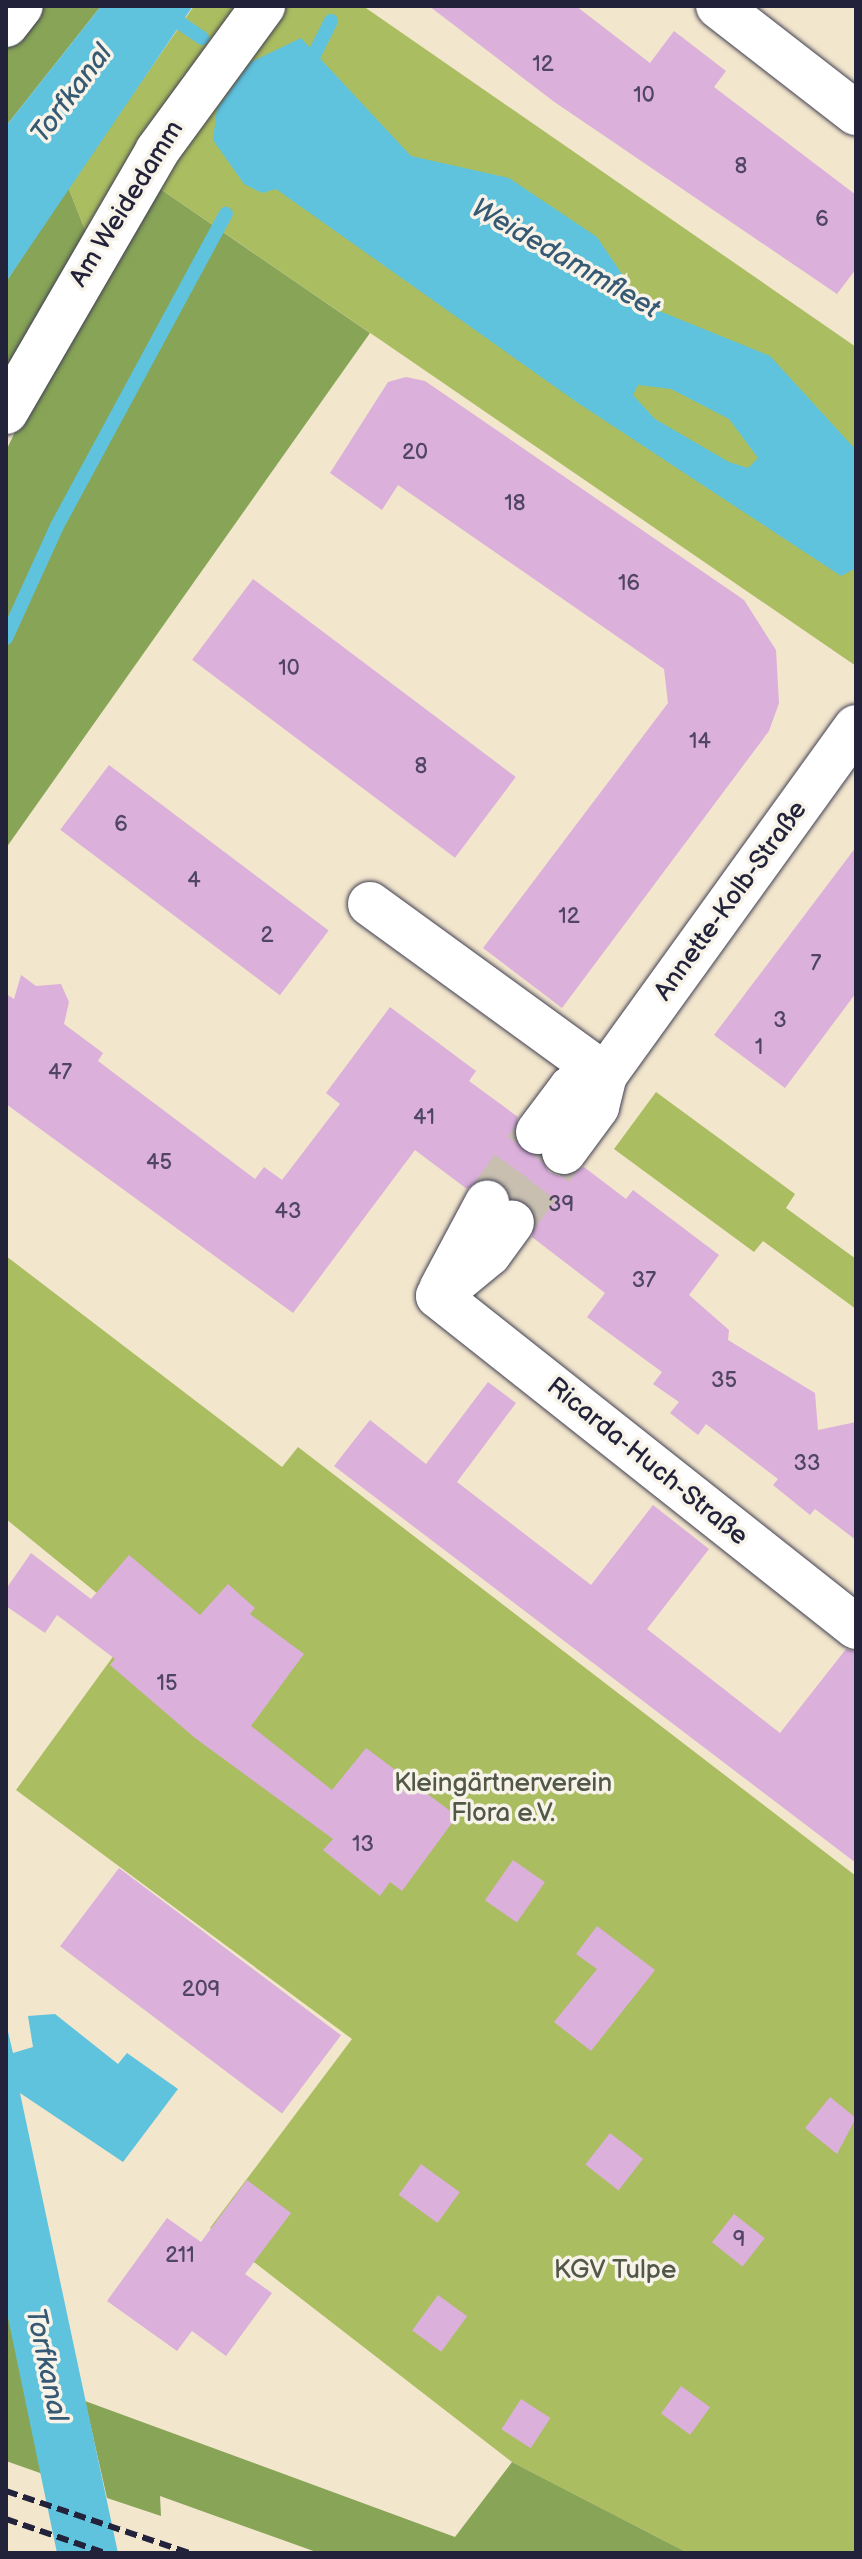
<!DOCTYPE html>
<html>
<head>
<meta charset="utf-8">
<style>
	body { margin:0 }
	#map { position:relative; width:862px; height:2559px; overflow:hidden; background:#f2e6cd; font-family:"Balsamiq Sans",sans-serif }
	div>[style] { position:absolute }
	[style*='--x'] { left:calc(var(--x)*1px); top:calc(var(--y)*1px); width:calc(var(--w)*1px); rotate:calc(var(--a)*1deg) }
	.green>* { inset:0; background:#aabd61 }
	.forest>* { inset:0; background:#87a457 }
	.water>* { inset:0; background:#5fc3dd }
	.stream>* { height:14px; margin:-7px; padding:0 7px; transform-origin:7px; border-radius:7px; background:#5fc3dd }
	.building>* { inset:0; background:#dbb0db; transform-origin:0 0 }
	.minor-tunnel>* { height:44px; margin-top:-22px; transform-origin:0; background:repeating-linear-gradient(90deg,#c8bfb0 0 44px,transparent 0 66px) }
	.roads { filter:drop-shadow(0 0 2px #413f51) drop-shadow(0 0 2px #413f51) }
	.minor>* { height:44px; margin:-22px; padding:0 22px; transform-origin:22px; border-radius:22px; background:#fff }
	.rail>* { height:6px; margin-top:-3px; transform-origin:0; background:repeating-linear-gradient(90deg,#22223b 0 12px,transparent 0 18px) }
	span { translate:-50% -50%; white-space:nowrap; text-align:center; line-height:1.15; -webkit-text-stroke:7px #f7f3e8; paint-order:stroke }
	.number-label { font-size:22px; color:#504663 }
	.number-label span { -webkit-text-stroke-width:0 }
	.street-label { font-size:26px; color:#22223b }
	.park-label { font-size:26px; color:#525848 }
	.water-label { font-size:28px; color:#375a74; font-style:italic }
	.frame { position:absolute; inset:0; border:8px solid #22223b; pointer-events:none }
</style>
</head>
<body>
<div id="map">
	<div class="green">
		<div style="clip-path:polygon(194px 6px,238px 6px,87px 235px,68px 187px)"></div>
		<div style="clip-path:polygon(273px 6px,363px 6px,856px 347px,856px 666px,153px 184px)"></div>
		<div style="clip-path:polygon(656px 1092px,795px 1194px,786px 1208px,856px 1259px,856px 1309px,763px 1241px,754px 1252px,614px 1149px)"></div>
		<div style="clip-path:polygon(6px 1256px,282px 1467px,298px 1447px,856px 1876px,856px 2553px,688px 2553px,512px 2462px,210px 2228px,352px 2039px,16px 1790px,136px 1625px,6px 1519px)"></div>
	</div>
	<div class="forest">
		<div style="clip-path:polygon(6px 6px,101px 6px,6px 126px)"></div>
		<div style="clip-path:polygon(153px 184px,370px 333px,6px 848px,6px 451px,45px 368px)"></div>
		<div style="clip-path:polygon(68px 187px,87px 235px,6px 370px,6px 282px)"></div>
		<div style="clip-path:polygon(6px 2308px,34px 2431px,43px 2474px,6px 2461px)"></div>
		<div style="clip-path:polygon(85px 2401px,455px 2537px,512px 2462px,688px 2553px,319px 2553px,160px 2496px,161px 2516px,107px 2498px)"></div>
	</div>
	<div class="water">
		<div style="clip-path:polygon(101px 6px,193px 6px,6px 282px,6px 126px)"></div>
		<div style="clip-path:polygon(evenodd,301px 38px,411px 156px,509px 178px,597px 237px,642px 304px,770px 356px,856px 450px,856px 568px,841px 576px,578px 403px,276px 189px,262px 193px,244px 184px,213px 140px,217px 109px,251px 62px,301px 38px,638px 385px,671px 389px,729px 419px,758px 458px,748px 468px,729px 462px,655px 419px,633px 395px,638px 385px)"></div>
		<div style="clip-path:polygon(55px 2014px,118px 2064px,127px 2053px,178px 2089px,123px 2162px,20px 2093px,118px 2553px,57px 2553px,6px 2308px,6px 2023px,13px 2053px,33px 2047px,28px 2016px)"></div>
	</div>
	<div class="stream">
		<div style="--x:155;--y:6;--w:57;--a:34.2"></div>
		<div style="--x:306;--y:71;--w:56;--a:-63.4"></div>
		<div style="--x:6;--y:638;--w:123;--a:-65.5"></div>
		<div style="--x:57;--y:526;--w:355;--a:-61.6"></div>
	</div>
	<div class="building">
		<div style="clip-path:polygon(429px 6px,576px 6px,650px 63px,674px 31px,726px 71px,714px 87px,856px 195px,856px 269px,837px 294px,553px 101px)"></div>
		<div style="clip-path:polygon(406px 377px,425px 381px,744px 600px,776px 650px,779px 703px,769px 731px,562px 1008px,483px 948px,668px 703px,664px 669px,398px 485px,382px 510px,330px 473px,388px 382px)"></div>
		<div style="left:253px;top:579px;width:329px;height:101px;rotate:37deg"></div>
		<div style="left:109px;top:765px;width:275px;height:81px;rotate:37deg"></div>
		<div style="clip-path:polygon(856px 847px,856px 993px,785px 1088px,714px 1035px)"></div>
		<div style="clip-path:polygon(21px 975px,36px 986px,61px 984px,69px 1002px,64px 1024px,103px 1053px,98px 1061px,255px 1179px,264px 1167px,282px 1180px,340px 1104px,326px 1093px,390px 1007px,476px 1071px,469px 1081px,518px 1117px,515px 1142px,540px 1156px,549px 1172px,562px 1177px,584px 1167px,626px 1199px,633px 1190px,719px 1255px,689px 1295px,729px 1330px,728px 1340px,815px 1393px,818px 1430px,856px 1422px,856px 1540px,815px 1509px,810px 1515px,773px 1485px,778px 1479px,706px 1424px,698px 1435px,670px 1413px,679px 1402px,653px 1384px,662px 1372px,587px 1317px,605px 1293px,532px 1237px,534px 1211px,498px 1181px,485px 1178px,467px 1189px,415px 1150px,293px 1313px,6px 1104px,6px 994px,14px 999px)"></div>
		<div style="clip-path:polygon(488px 1382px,516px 1403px,457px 1482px,591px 1585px,653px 1505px,709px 1549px,647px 1629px,780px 1733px,846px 1649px,856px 1651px,856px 1863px,334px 1466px,370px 1420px,426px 1464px)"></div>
		<div style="clip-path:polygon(31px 1553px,91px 1599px,129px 1555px,200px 1615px,228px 1584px,255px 1608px,250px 1614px,304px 1654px,251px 1726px,332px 1790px,366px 1748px,457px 1816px,402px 1891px,390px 1882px,380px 1896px,323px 1850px,333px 1839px,195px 1738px,110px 1665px,115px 1659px,57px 1615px,45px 1633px,6px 1606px,6px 1589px)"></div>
		<div style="left:513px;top:1860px;width:39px;height:49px;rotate:35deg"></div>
		<div style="left:119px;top:1868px;width:278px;height:98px;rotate:37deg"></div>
		<div style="clip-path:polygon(597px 1926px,655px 1970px,591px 2051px,554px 2022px,597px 1969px,576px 1954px)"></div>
		<div style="clip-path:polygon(830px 2097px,856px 2118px,837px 2154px,805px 2128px)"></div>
		<div style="left:610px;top:2133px;width:42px;height:40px;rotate:38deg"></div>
		<div style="left:421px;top:2164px;width:48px;height:38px;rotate:36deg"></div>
		<div style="clip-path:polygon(247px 2180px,291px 2213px,245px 2274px,272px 2293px,226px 2356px,192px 2331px,177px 2351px,107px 2301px,167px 2218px,201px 2242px)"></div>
		<div style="left:734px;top:2214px;width:39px;height:36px;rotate:38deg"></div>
		<div style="left:438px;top:2295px;width:36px;height:44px;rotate:36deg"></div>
		<div style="left:681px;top:2386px;width:36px;height:34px;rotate:36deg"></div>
		<div style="left:521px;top:2399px;width:35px;height:36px;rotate:33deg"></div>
	</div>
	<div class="minor-tunnel">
		<div style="--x:487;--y:1203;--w:87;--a:-54.3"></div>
		<div style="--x:512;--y:1222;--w:87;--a:-53.4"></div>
	</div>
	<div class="roads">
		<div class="minor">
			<div style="--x:718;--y:6;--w:175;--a:37.8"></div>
			<div style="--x:6;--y:25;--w:24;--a:-52"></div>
			<div style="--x:6;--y:412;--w:302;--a:-59.9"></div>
			<div style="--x:157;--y:151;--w:180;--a:-53.8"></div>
			<div style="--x:370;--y:904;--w:291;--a:36"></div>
			<div style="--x:538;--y:1132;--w:55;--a:-53.1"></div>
			<div style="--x:571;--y:1088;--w:36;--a:-21"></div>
			<div style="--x:564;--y:1152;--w:56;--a:-53.7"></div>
			<div style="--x:597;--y:1107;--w:33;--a:-76"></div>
			<div style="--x:605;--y:1075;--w:429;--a:-54.2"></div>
			<div style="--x:441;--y:1289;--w:98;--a:-61.9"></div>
			<div style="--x:438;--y:1296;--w:533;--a:38.37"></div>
			<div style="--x:438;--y:1296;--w:66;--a:-39.5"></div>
			<div style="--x:489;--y:1254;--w:39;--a:-54"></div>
		</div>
	</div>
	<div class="rail">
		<div style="--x:6;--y:2491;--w:193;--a:18.7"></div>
		<div style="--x:6;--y:2519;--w:105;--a:19"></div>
	</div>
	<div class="number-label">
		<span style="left:543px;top:65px">12</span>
		<span style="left:644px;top:96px">10</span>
		<span style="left:741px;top:167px">8</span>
		<span style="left:822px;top:220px">6</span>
		<span style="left:415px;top:453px">20</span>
		<span style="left:515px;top:504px">18</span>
		<span style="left:629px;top:584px">16</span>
		<span style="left:289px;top:669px">10</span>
		<span style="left:700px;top:742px">14</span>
		<span style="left:421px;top:767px">8</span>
		<span style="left:121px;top:825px">6</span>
		<span style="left:194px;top:881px">4</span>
		<span style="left:569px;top:917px">12</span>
		<span style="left:267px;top:936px">2</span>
		<span style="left:816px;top:964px">7</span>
		<span style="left:780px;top:1021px">3</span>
		<span style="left:759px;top:1048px">1</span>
		<span style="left:60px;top:1073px">47</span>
		<span style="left:424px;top:1118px">41</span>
		<span style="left:159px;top:1163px">45</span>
		<span style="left:561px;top:1205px">39</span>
		<span style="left:288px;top:1212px">43</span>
		<span style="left:644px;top:1281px">37</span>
		<span style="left:724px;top:1381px">35</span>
		<span style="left:807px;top:1464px">33</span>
		<span style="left:167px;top:1684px">15</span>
		<span style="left:363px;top:1845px">13</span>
		<span style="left:201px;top:1990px">209</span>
		<span style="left:739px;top:2240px">9</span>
		<span style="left:180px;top:2256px">211</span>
	</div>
	<div class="street-label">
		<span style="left:127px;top:204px;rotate:-58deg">Am Weidedamm</span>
		<span style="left:731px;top:901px;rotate:-54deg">Annette-Kolb-Straße</span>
		<span style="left:647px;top:1462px;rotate:39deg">Ricarda-Huch-Straße</span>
	</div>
	<div class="park-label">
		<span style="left:503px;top:1799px">Kleingärtnerverein<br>Flora e.V.</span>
		<span style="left:615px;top:2271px">KGV Tulpe</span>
	</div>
	<div class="water-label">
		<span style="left:72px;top:94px;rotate:-53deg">Torfkanal</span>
		<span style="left:565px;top:259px;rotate:30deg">Weidedammfleet</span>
		<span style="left:46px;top:2365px;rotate:78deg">Torfkanal</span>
	</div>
	<div class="frame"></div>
</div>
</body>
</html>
